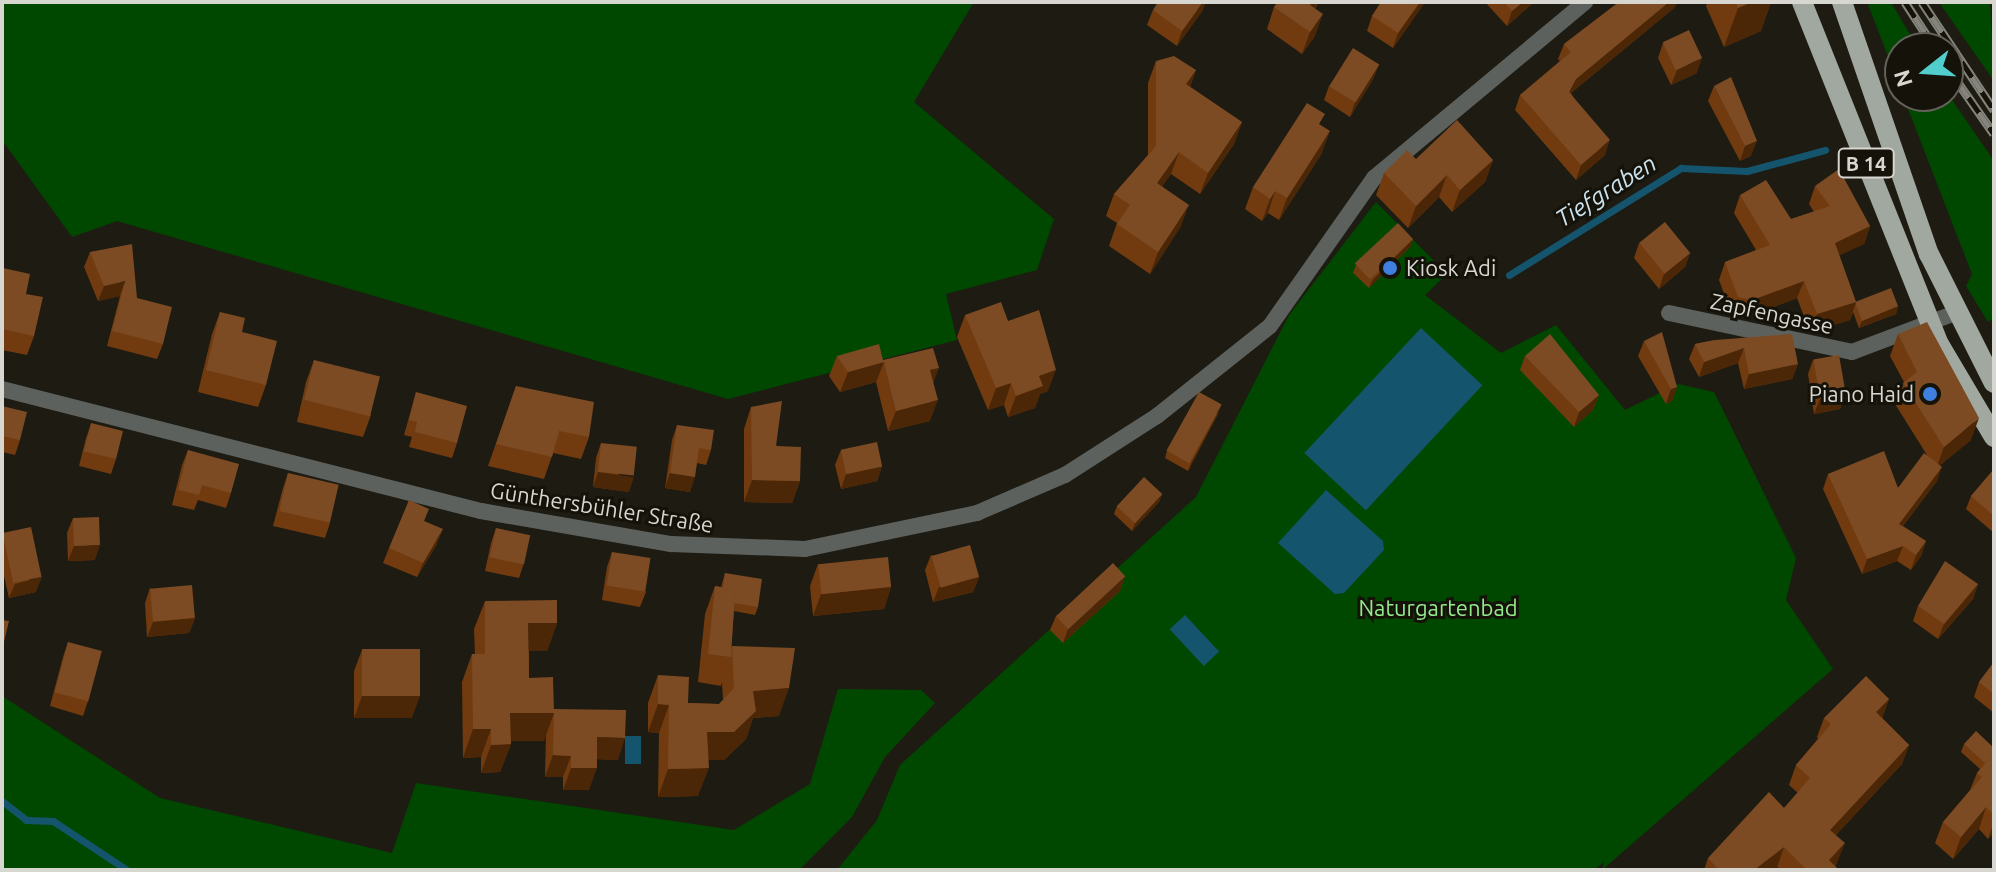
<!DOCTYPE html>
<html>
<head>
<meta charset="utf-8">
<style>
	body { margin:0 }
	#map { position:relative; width:1996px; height:872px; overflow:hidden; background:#1d1b12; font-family:Ubuntu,sans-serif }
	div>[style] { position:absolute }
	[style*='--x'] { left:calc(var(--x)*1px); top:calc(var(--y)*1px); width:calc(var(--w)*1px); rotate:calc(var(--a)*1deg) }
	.green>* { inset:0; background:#004800 }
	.water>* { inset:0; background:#14546d; transform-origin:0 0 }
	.stream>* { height:7px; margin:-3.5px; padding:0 3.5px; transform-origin:3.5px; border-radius:3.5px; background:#14546d }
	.minor>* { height:16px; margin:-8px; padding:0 8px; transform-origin:8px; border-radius:8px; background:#5d615d }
	.primary>* { height:20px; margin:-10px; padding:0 10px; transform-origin:10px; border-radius:10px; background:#a1a8a0 }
	.rail>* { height:9px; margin-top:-4.5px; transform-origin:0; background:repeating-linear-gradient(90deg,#141209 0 18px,#85847c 0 36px); box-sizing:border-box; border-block:2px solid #85847c }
	.wall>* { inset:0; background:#713b0f }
	.shaded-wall>* { inset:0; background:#4b2707 }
	.building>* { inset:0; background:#7c4b23; transform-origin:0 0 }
	.dots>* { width:22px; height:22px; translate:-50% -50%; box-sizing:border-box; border:4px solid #141209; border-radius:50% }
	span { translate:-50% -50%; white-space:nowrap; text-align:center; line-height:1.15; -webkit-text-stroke:6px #141209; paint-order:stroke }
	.shield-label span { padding:2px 6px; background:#141209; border:2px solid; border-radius:6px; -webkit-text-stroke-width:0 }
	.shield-label { font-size:20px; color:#d7d6d0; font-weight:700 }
	.poi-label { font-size:22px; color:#d7d6d0 }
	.left { translate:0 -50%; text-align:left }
	.right { translate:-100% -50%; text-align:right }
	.street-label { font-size:22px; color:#d7d6d0 }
	.park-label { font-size:22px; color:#92eb8c }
	.water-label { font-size:24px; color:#cbe3ef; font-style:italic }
	.frame { position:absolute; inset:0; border:4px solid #d7d6d0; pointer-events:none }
	.north { position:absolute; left:1884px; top:32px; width:80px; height:80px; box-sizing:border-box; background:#141209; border:2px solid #626059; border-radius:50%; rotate:253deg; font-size:22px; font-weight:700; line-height:32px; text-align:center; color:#d7d6d0 }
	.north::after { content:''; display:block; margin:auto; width:28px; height:36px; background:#52cdce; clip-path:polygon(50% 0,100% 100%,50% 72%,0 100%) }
</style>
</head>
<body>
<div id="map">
	<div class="green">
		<div style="clip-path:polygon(2px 2px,974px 2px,914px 102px,1054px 219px,1037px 270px,946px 294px,957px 340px,728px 399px,117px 221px,72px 237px,2px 140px)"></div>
		<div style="clip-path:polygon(1867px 2px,1891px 2px,1918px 48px,1900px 48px,1900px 87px)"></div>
		<div style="clip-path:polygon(1939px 2px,1990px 2px,1994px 81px,1943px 8px)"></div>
		<div style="clip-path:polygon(1948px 94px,1994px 161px,1994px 318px,1988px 322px,1966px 286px,1972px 274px,1903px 96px)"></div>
		<div style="clip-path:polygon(1376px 202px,1447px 274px,1425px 295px,1501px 353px,1556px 325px,1625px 410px,1678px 384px,1714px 392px,1796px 558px,1786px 600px,1833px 669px,1602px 870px,1604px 862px,1594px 870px,837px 870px,877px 820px,900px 765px,1196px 497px,1289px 315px)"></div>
		<div style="clip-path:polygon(838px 689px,921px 690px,935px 703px,885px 757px,852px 817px,799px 870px,2px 870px,2px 696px,160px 798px,392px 853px,416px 783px,734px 830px,810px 784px)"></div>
	</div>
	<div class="water">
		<div style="left:1421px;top:328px;width:84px;height:171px;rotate:43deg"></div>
		<div style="clip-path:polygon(1326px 490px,1383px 541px,1384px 550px,1344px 593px,1335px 594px,1278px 543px)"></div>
		<div style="left:1185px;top:615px;width:50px;height:21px;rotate:47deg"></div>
		<div style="left:625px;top:736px;width:16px;height:28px"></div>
	</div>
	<div class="stream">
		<div style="--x:1509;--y:275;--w:203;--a:-31.9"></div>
		<div style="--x:1681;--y:168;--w:66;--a:2.6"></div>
		<div style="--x:1747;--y:171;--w:81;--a:-15.1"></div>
		<div style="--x:2;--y:801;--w:31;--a:38"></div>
		<div style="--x:26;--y:820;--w:27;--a:2"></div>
		<div style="--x:53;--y:821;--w:89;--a:33.5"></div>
	</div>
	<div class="minor">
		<div style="--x:1669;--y:313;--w:187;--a:12"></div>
		<div style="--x:1852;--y:352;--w:110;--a:-20.7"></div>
		<div style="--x:2;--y:389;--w:494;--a:14.3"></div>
		<div style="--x:481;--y:511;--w:193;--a:9.9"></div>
		<div style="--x:671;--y:544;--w:134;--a:2.1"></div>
		<div style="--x:805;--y:549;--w:176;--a:-11.8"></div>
		<div style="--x:977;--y:513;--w:96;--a:-23.4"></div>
		<div style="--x:1065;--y:475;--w:109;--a:-32.7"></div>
		<div style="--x:1157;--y:416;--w:144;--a:-38.5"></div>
		<div style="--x:1270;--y:326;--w:181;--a:-54.9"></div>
		<div style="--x:1374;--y:178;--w:275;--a:-39.8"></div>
	</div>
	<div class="primary">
		<div style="--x:1802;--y:2;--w:368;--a:68.2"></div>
		<div style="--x:1939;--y:344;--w:108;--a:59.4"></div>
		<div style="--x:1842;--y:2;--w:267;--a:71"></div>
		<div style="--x:1929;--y:254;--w:144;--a:63.3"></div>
	</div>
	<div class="rail">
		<div style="--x:1905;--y:2;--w:55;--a:56.9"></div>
		<div style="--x:1922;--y:2;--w:130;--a:56.3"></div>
		<div style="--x:1948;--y:68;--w:80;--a:55.1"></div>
	</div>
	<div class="wall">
		<div style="clip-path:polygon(1278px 2px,1319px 2px,1315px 9px,1315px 36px,1302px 54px,1267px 29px,1274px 7px)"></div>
		<div style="clip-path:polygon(1381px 2px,1425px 2px,1393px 48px,1367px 31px,1372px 16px)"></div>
		<div style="clip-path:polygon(1485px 2px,1534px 2px,1507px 26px)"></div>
		<div style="clip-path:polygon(1619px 2px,1677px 2px,1674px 8px,1571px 93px,1605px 155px,1576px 180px,1515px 110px,1520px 95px,1560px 61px,1558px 59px,1564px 44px)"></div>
		<div style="clip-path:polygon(1708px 2px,1771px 2px,1761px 31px,1724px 47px,1706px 6px)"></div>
		<div style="clip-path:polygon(1153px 10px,1203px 10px,1177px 46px,1147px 25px)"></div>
		<div style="clip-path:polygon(1663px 43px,1697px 73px,1671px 85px,1658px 58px)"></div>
		<div style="clip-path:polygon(1156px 61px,1196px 70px,1190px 87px,1242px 122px,1234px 144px,1200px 194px,1171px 174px,1162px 186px,1181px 226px,1150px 274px,1109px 246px,1117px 223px,1106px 216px,1114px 194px,1148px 155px,1148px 83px)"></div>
		<div style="clip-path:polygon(1379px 64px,1373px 79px,1350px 117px,1324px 100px,1329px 86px)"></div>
		<div style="clip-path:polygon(1714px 86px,1751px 156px,1740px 161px,1708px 101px)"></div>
		<div style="clip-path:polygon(1321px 125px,1322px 153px,1279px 220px,1268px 213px,1262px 221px,1245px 209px,1253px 187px)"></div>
		<div style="clip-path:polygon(1416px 159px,1493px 160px,1485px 182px,1452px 212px,1439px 197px,1408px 228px,1376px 195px,1384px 173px)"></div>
		<div style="clip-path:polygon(1815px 186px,1870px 226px,1864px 244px,1839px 255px,1856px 302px,1898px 306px,1896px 314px,1859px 328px,1853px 312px,1850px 320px,1810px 332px,1797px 298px,1745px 318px,1732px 315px,1719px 280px,1725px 262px,1756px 250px,1734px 213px,1740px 195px,1791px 219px,1814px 212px,1809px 204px)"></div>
		<div style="clip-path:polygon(1413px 239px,1411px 246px,1369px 288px,1353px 273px,1356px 265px)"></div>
		<div style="clip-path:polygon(1639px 243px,1690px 253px,1685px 267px,1659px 289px,1634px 258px)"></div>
		<div style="clip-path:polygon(90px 252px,137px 298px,163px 344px,157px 359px,107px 346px,120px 296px,98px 301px,84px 267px)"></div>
		<div style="clip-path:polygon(2px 270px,26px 294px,34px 336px,27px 355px,2px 350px)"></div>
		<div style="clip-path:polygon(220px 312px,242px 332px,266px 385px,258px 407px,198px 392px,212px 334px)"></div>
		<div style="clip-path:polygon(965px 315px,1008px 321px,1048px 391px,1040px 394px,1035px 408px,1008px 417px,1004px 405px,988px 410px,957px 337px)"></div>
		<div style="clip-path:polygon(1898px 334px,1971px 440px,1940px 465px,1937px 481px,1903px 526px,1926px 541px,1921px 556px,1911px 570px,1897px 561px,1862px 574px,1823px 489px,1828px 474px,1898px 488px,1927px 455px,1895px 404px,1904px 382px,1890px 356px)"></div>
		<div style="clip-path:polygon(1715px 340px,1798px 364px,1792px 379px,1744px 389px,1738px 363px,1699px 377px,1689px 359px,1695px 344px)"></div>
		<div style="clip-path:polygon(1644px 341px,1677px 387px,1672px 401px,1666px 404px,1638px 356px)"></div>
		<div style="clip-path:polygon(837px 356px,883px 360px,933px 383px,930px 421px,888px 431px,876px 382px,840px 392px,829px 376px)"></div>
		<div style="clip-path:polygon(1525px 356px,1599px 395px,1593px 410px,1574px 427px,1520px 370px)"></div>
		<div style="clip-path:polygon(314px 360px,371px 415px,363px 437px,297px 422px,306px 382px)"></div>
		<div style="clip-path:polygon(1813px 360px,1846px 394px,1840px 409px,1814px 414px,1808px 374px)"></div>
		<div style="clip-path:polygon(516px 386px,589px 437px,581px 459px,553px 453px,544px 479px,488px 466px)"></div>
		<div style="clip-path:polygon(416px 392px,457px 443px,452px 458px,409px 447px,412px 437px,404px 435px)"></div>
		<div style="clip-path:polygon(2px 406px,20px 440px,15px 455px,2px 452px)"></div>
		<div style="clip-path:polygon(751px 407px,800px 481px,792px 503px,744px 502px,744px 429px)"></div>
		<div style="clip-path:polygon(1219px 412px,1188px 471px,1165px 458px,1167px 451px)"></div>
		<div style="clip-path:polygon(91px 424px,116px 459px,111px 474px,79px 466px,86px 438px)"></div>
		<div style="clip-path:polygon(677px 425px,711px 450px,706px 465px,697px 463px,690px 492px,665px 488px,672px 440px)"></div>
		<div style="clip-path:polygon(601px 443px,629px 492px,593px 487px,596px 458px)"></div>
		<div style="clip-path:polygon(188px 450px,231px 493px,226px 508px,198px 500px,194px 510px,172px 505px,182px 465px)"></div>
		<div style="clip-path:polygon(841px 450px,882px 466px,877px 481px,841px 489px,835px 465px)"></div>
		<div style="clip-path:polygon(1994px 469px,1994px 533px,1966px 509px,1971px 496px)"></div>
		<div style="clip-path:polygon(288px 473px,330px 523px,325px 538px,273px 526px,283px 488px)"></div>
		<div style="clip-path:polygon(1162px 494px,1159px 502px,1132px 531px,1114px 514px,1117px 506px)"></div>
		<div style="clip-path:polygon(73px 518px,95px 560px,68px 561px,67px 533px)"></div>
		<div style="clip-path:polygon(425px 521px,437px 544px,417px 577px,383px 563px,389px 548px)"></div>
		<div style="clip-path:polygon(496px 528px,524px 563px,519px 578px,485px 571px,491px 543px)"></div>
		<div style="clip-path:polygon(3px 533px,36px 592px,9px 598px,2px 567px,2px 536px)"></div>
		<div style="clip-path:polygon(612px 552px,646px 592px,640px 607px,602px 600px,607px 567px)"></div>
		<div style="clip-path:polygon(931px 555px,979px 577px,973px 592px,933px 602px,925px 570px)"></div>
		<div style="clip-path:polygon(818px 564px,891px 587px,884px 609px,813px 616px,810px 586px)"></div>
		<div style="clip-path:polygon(725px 573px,758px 607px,755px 615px,734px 611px,731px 647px,779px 716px,753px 718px,746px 739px,724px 760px,708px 760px,698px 796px,658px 797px,659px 733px,648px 732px,648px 703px,658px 675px,688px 703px,719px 704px,723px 700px,722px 682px,721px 686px,698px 682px,705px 614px,715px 586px,721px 587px)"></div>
		<div style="clip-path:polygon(1125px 576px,1120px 591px,1063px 643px,1050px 630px,1056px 616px)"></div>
		<div style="clip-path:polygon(1978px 584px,1973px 599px,1938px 639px,1913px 621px,1918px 606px)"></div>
		<div style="clip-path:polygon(150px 588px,195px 618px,189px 633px,147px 637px,145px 603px)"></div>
		<div style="clip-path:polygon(485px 601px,557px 623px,547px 651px,529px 651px,529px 678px,554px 709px,618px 760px,597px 759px,589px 790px,563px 790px,563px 777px,545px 777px,546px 734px,544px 741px,511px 741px,511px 744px,500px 772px,481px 773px,481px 757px,463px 758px,462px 682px,472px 654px,475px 654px,474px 629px)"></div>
		<div style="clip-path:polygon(68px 642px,88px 701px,83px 716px,50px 706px,63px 657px)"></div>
		<div style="clip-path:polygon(362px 650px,412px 718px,354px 718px,354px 671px)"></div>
		<div style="clip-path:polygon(1994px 662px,1994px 713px,1974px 697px,1979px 682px)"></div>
		<div style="clip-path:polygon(1889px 699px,1882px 718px,1909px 745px,1902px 764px,1836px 835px,1837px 863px,1835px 866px,1839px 870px,1781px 870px,1777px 867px,1773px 870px,1704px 870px,1708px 858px,1784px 808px,1798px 793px,1789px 785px,1796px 765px,1818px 739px,1817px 737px,1824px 718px)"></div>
		<div style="clip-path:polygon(1964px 744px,1994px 748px,1994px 832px,1988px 839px,1979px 829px,1953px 859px,1935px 843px,1943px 822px,1970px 790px,1977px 773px,1980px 769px,1961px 752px)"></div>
	</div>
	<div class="shaded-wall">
		<div style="clip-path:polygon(1203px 2px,1206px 2px,1203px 10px,1177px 46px,1182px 31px)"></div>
		<div style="clip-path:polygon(1312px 2px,1319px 2px,1302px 27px,1310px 5px)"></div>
		<div style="clip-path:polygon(1420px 2px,1425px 2px,1393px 48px,1398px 33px)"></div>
		<div style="clip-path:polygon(1523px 2px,1534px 2px,1507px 26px,1512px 11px)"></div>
		<div style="clip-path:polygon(1669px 2px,1677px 2px,1674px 8px,1571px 93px,1569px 92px,1576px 79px)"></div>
		<div style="clip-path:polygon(1752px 2px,1771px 2px,1761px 31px,1724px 47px,1738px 8px)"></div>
		<div style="clip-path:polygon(1323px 14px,1315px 36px,1302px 54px,1310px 32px)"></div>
		<div style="clip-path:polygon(1702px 58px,1697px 73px,1671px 85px,1677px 70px)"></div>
		<div style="clip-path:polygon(1379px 64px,1373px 79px,1350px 117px,1355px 102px)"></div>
		<div style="clip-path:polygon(1196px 70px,1188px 92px,1186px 84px)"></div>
		<div style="clip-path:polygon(1242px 122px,1234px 144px,1200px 194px,1208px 173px)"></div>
		<div style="clip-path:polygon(1330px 131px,1322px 153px,1279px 220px,1287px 198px)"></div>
		<div style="clip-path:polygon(1610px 140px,1605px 155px,1576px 180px,1581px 165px)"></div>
		<div style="clip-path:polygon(1757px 141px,1751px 156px,1740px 161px,1745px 146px)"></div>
		<div style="clip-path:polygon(1179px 152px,1171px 174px,1149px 205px,1157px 183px)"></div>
		<div style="clip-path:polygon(1493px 160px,1485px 182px,1452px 212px,1460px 190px)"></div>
		<div style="clip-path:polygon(1447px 175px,1439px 197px,1408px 228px,1416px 206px)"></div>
		<div style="clip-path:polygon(1275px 191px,1268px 213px,1262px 221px,1270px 199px)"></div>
		<div style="clip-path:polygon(1189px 205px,1181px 226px,1150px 274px,1158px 252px)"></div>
		<div style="clip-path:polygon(1870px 226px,1864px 244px,1828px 261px,1835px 243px)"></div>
		<div style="clip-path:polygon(1413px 239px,1411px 246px,1369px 288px,1372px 281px)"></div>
		<div style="clip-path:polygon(1690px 253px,1685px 267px,1659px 289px,1664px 274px)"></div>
		<div style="clip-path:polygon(125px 281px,120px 296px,98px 301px,104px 286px)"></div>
		<div style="clip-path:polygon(1804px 281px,1797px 298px,1745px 318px,1752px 300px)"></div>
		<div style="clip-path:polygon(1856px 302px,1850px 320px,1810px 332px,1817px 314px)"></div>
		<div style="clip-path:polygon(1898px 306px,1896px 314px,1859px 328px,1862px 321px)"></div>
		<div style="clip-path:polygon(1744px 348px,1738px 363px,1699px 377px,1704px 362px)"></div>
		<div style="clip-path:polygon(884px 362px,876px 382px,840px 392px,848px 372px)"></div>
		<div style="clip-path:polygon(1798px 364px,1792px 379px,1744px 389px,1749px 374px)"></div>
		<div style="clip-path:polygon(939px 368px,931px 389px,930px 370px)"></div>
		<div style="clip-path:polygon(1056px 370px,1048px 391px,1040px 394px,1035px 408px,1008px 417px,1016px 396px,1039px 376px)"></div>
		<div style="clip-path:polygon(1011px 383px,1004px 405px,988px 410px,996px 388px)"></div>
		<div style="clip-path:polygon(1677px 387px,1672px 401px,1666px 404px,1671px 389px)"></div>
		<div style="clip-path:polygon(1846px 394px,1840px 409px,1814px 414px,1820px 399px)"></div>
		<div style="clip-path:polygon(1599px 395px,1593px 410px,1574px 427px,1579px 412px)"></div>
		<div style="clip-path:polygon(938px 400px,930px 421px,888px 431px,896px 411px)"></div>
		<div style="clip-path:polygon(1222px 405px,1219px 412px,1188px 471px,1191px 463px)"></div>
		<div style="clip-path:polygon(1979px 418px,1971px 440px,1936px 469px,1944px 447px)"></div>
		<div style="clip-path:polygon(882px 466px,877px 481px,841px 489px,846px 474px)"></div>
		<div style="clip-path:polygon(1942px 467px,1937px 481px,1894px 538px,1899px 524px)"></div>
		<div style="clip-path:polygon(598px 472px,634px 477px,629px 492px,593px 487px)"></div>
		<div style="clip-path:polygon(670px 473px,695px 477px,690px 492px,665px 488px)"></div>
		<div style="clip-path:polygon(752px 480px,800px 481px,792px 503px,744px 502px)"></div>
		<div style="clip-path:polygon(1162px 494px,1159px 502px,1132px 531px,1135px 523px)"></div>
		<div style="clip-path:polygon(443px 529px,437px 544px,417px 577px,423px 563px)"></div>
		<div style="clip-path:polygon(1926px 541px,1921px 556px,1911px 570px,1916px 555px)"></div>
		<div style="clip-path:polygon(100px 545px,95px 560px,68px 561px,74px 546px)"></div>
		<div style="clip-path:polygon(1903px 546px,1897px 561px,1862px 574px,1867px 559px)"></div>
		<div style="clip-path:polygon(1125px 576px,1120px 591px,1063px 643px,1068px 629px)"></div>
		<div style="clip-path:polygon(42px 577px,36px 592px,9px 598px,15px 584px)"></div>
		<div style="clip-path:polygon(979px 577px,973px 592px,933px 602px,939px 587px)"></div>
		<div style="clip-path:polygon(1978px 584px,1973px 599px,1938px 639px,1944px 624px)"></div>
		<div style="clip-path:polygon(891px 587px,884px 609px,813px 616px,821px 594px)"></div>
		<div style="clip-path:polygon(195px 618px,189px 633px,147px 637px,153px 622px)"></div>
		<div style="clip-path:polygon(528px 623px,557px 623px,547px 651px,518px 651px)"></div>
		<div style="clip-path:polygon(789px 688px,779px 716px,753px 718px,746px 739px,724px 760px,697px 760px,707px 732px,753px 691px)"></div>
		<div style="clip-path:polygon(362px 696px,420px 696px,412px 718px,354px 718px)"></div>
		<div style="clip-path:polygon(1889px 699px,1882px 719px,1876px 712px)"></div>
		<div style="clip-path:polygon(658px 704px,669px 705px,659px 733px,648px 732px)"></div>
		<div style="clip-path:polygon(510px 713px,554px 713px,544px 741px,500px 741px)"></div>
		<div style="clip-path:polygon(473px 729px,491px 729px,481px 757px,463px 758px)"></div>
		<div style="clip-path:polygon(597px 737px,625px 738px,618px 760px,589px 759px)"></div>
		<div style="clip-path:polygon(511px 744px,500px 772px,481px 773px,491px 745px)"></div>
		<div style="clip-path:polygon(1909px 745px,1902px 764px,1823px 849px,1830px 830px)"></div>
		<div style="clip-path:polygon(553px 755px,571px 756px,563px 777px,545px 777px)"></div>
		<div style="clip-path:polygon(571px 768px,597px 768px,589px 790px,563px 790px)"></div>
		<div style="clip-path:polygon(709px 768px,698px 796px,658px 797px,668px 769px)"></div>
		<div style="clip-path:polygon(1986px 807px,1979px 829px,1953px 859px,1961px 837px)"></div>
		<div style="clip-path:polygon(1994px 822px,1994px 832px,1988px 839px)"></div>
		<div style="clip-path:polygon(1845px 843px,1837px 863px,1831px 870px,1829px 860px)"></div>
		<div style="clip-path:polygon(1784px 847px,1777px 867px,1773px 870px,1754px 870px)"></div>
	</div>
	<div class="building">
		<div style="clip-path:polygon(1158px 2px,1203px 2px,1182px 31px,1153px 10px)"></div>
		<div style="clip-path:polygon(1278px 2px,1312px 2px,1310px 5px,1323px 14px,1310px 32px,1274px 7px)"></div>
		<div style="clip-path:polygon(1381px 2px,1420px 2px,1398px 33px,1372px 16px)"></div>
		<div style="clip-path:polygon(1504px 2px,1523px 2px,1512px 11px)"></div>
		<div style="clip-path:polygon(1619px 2px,1669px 2px,1576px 79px,1569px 92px,1610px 140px,1581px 165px,1520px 95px,1571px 52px,1564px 44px)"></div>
		<div style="clip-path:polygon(1735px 2px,1752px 2px,1738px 8px)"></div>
		<div style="left:1689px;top:30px;width:31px;height:29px;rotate:65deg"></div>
		<div style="left:1353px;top:48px;width:31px;height:45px;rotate:32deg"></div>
		<div style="clip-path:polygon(1174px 56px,1196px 70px,1186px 84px,1242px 122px,1208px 173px,1179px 152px,1157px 183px,1189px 205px,1158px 252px,1117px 224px,1130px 205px,1114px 194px,1156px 146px,1156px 61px)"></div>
		<div style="clip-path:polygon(1731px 77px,1757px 141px,1745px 146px,1714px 86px)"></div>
		<div style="clip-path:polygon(1307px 103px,1325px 114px,1319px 124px,1330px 131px,1287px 198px,1275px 191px,1270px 199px,1253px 187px)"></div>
		<div style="clip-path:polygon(1457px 120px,1493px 160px,1460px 190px,1447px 175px,1416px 206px,1384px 173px,1407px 150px,1416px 159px)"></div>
		<div style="clip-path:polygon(1839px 169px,1870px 226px,1835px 243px,1856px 302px,1817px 314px,1804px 281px,1752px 300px,1738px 297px,1725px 262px,1770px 245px,1740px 195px,1766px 180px,1791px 219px,1830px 206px,1815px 186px)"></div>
		<div style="left:1665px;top:222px;width:40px;height:33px;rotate:51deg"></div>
		<div style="left:1398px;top:223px;width:22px;height:59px;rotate:47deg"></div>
		<div style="clip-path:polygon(132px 244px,137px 298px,172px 307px,163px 344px,112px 331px,125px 281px,104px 286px,90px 252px)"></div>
		<div style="clip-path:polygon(3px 268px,30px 274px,26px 294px,43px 297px,34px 336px,2px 329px)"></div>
		<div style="clip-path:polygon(1891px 288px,1898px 306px,1862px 321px,1856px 305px,1856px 302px,1855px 302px)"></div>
		<div style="clip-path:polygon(1001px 302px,1008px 321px,1039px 310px,1056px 370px,1039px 376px,1043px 386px,1016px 396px,1011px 383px,996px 388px,965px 315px)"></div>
		<div style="clip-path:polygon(220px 312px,245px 318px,242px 332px,277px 341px,266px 385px,206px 370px)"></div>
		<div style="clip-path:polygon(1927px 322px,1979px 418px,1944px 447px,1903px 383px,1917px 372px,1898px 334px)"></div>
		<div style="clip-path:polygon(1662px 332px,1677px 387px,1671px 389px,1644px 341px)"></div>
		<div style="clip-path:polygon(1550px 334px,1599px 395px,1579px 412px,1525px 356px)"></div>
		<div style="clip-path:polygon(1792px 334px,1798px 364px,1749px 374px,1744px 348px,1704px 362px,1695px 344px,1715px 340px)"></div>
		<div style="clip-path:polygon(879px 344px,883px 360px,933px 348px,939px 368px,930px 370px,938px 400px,896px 411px,884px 362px,848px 372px,837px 356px)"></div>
		<div style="left:1839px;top:355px;width:40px;height:26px;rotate:80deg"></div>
		<div style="left:314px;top:360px;width:68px;height:41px;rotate:14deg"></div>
		<div style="clip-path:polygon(516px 386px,594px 402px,589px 437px,559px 431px,552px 457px,496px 444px)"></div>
		<div style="clip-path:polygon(416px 392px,467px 406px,457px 443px,415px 432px,417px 422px,409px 420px)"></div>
		<div style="left:1199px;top:392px;width:26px;height:67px;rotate:29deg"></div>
		<div style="clip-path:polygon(782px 401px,776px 446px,801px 447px,800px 481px,752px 480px,751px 407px)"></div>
		<div style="clip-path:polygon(2px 406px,27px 412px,20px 440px,2px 436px)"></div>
		<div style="left:91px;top:423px;width:33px;height:29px;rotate:14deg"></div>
		<div style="clip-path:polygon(677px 425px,714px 430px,711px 450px,699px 448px,695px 477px,670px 473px)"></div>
		<div style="left:877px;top:442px;width:25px;height:37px;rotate:78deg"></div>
		<div style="left:601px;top:443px;width:36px;height:29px;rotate:6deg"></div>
		<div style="clip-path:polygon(188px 450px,239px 464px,231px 493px,202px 485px,199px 495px,178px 490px)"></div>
		<div style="clip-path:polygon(1884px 451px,1898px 488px,1924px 453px,1942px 467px,1899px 524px,1926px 541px,1916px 555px,1903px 546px,1867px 559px,1828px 474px)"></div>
		<div style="clip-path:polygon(1994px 469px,1994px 516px,1971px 496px)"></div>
		<div style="left:288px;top:473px;width:52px;height:39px;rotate:13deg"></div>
		<div style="left:1144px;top:477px;width:25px;height:40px;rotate:43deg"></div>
		<div style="clip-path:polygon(409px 500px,429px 509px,424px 521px,443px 529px,423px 563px,389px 548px)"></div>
		<div style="left:99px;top:517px;width:28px;height:26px;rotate:88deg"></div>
		<div style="left:31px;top:527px;width:51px;height:29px;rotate:78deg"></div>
		<div style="left:496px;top:528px;width:35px;height:30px;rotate:12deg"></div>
		<div style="left:970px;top:545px;width:33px;height:40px;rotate:74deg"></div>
		<div style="left:612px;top:552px;width:39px;height:34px;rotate:9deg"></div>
		<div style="left:888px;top:557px;width:30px;height:70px;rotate:84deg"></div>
		<div style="clip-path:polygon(1945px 561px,1978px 584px,1944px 624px,1918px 606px)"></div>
		<div style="left:1113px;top:563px;width:18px;height:78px;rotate:47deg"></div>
		<div style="clip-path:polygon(725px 573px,762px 579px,758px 607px,734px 603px,735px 590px,723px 588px)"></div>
		<div style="left:192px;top:585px;width:33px;height:42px;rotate:85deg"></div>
		<div style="clip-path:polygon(715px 586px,735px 590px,731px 657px,708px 654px)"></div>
		<div style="clip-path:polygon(557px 600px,557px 623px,528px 623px,529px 678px,553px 677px,554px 713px,510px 713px,511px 744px,491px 745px,491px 729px,473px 729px,472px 654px,485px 654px,485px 601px)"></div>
		<div style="clip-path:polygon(2px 620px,9px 621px,2px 650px)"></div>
		<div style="left:68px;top:642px;width:35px;height:52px;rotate:15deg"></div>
		<div style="clip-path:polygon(732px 646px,795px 648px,789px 688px,753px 691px,756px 711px,734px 732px,707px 732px,709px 768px,668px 769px,669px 705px,658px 704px,658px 675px,689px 677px,688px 703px,719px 704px,734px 688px)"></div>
		<div style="left:420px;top:649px;width:47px;height:58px;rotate:90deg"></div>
		<div style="clip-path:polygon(1994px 662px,1994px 694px,1979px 682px)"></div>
		<div style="clip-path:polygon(1866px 676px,1889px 699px,1876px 712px,1909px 745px,1830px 830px,1845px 843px,1829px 860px,1839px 870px,1807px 870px,1784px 847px,1754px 870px,1719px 870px,1708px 858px,1769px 792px,1784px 808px,1810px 778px,1796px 765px,1831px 724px,1824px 718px)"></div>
		<div style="clip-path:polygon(554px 709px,626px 710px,625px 738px,597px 737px,597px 768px,571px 768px,571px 756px,553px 755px)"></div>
		<div style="clip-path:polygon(1976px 731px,1994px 748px,1994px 757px,1992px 755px,1985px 763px,1964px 744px)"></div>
		<div style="clip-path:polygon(1992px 755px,1994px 757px,1994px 815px,1986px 807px,1961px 837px,1943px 822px,1982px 777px,1977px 773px)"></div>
	</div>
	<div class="dots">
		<div style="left:1390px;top:268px;background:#3f7fe0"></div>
		<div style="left:1930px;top:394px;background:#3f7fe0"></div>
	</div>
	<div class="shield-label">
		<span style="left:1866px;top:163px">B 14</span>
	</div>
	<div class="poi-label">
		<span class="left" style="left:1406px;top:268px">Kiosk Adi</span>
		<span class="right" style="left:1914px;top:394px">Piano Haid</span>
	</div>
	<div class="street-label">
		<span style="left:1772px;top:313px;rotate:12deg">Zapfengasse</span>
		<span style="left:602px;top:507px;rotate:9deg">Günthersbühler Straße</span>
	</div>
	<div class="park-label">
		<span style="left:1438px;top:608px">Naturgartenbad</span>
	</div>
	<div class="water-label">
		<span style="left:1606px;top:191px;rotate:-32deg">Tiefgraben</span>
	</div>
	<div class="frame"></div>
	<div class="north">N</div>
</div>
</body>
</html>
